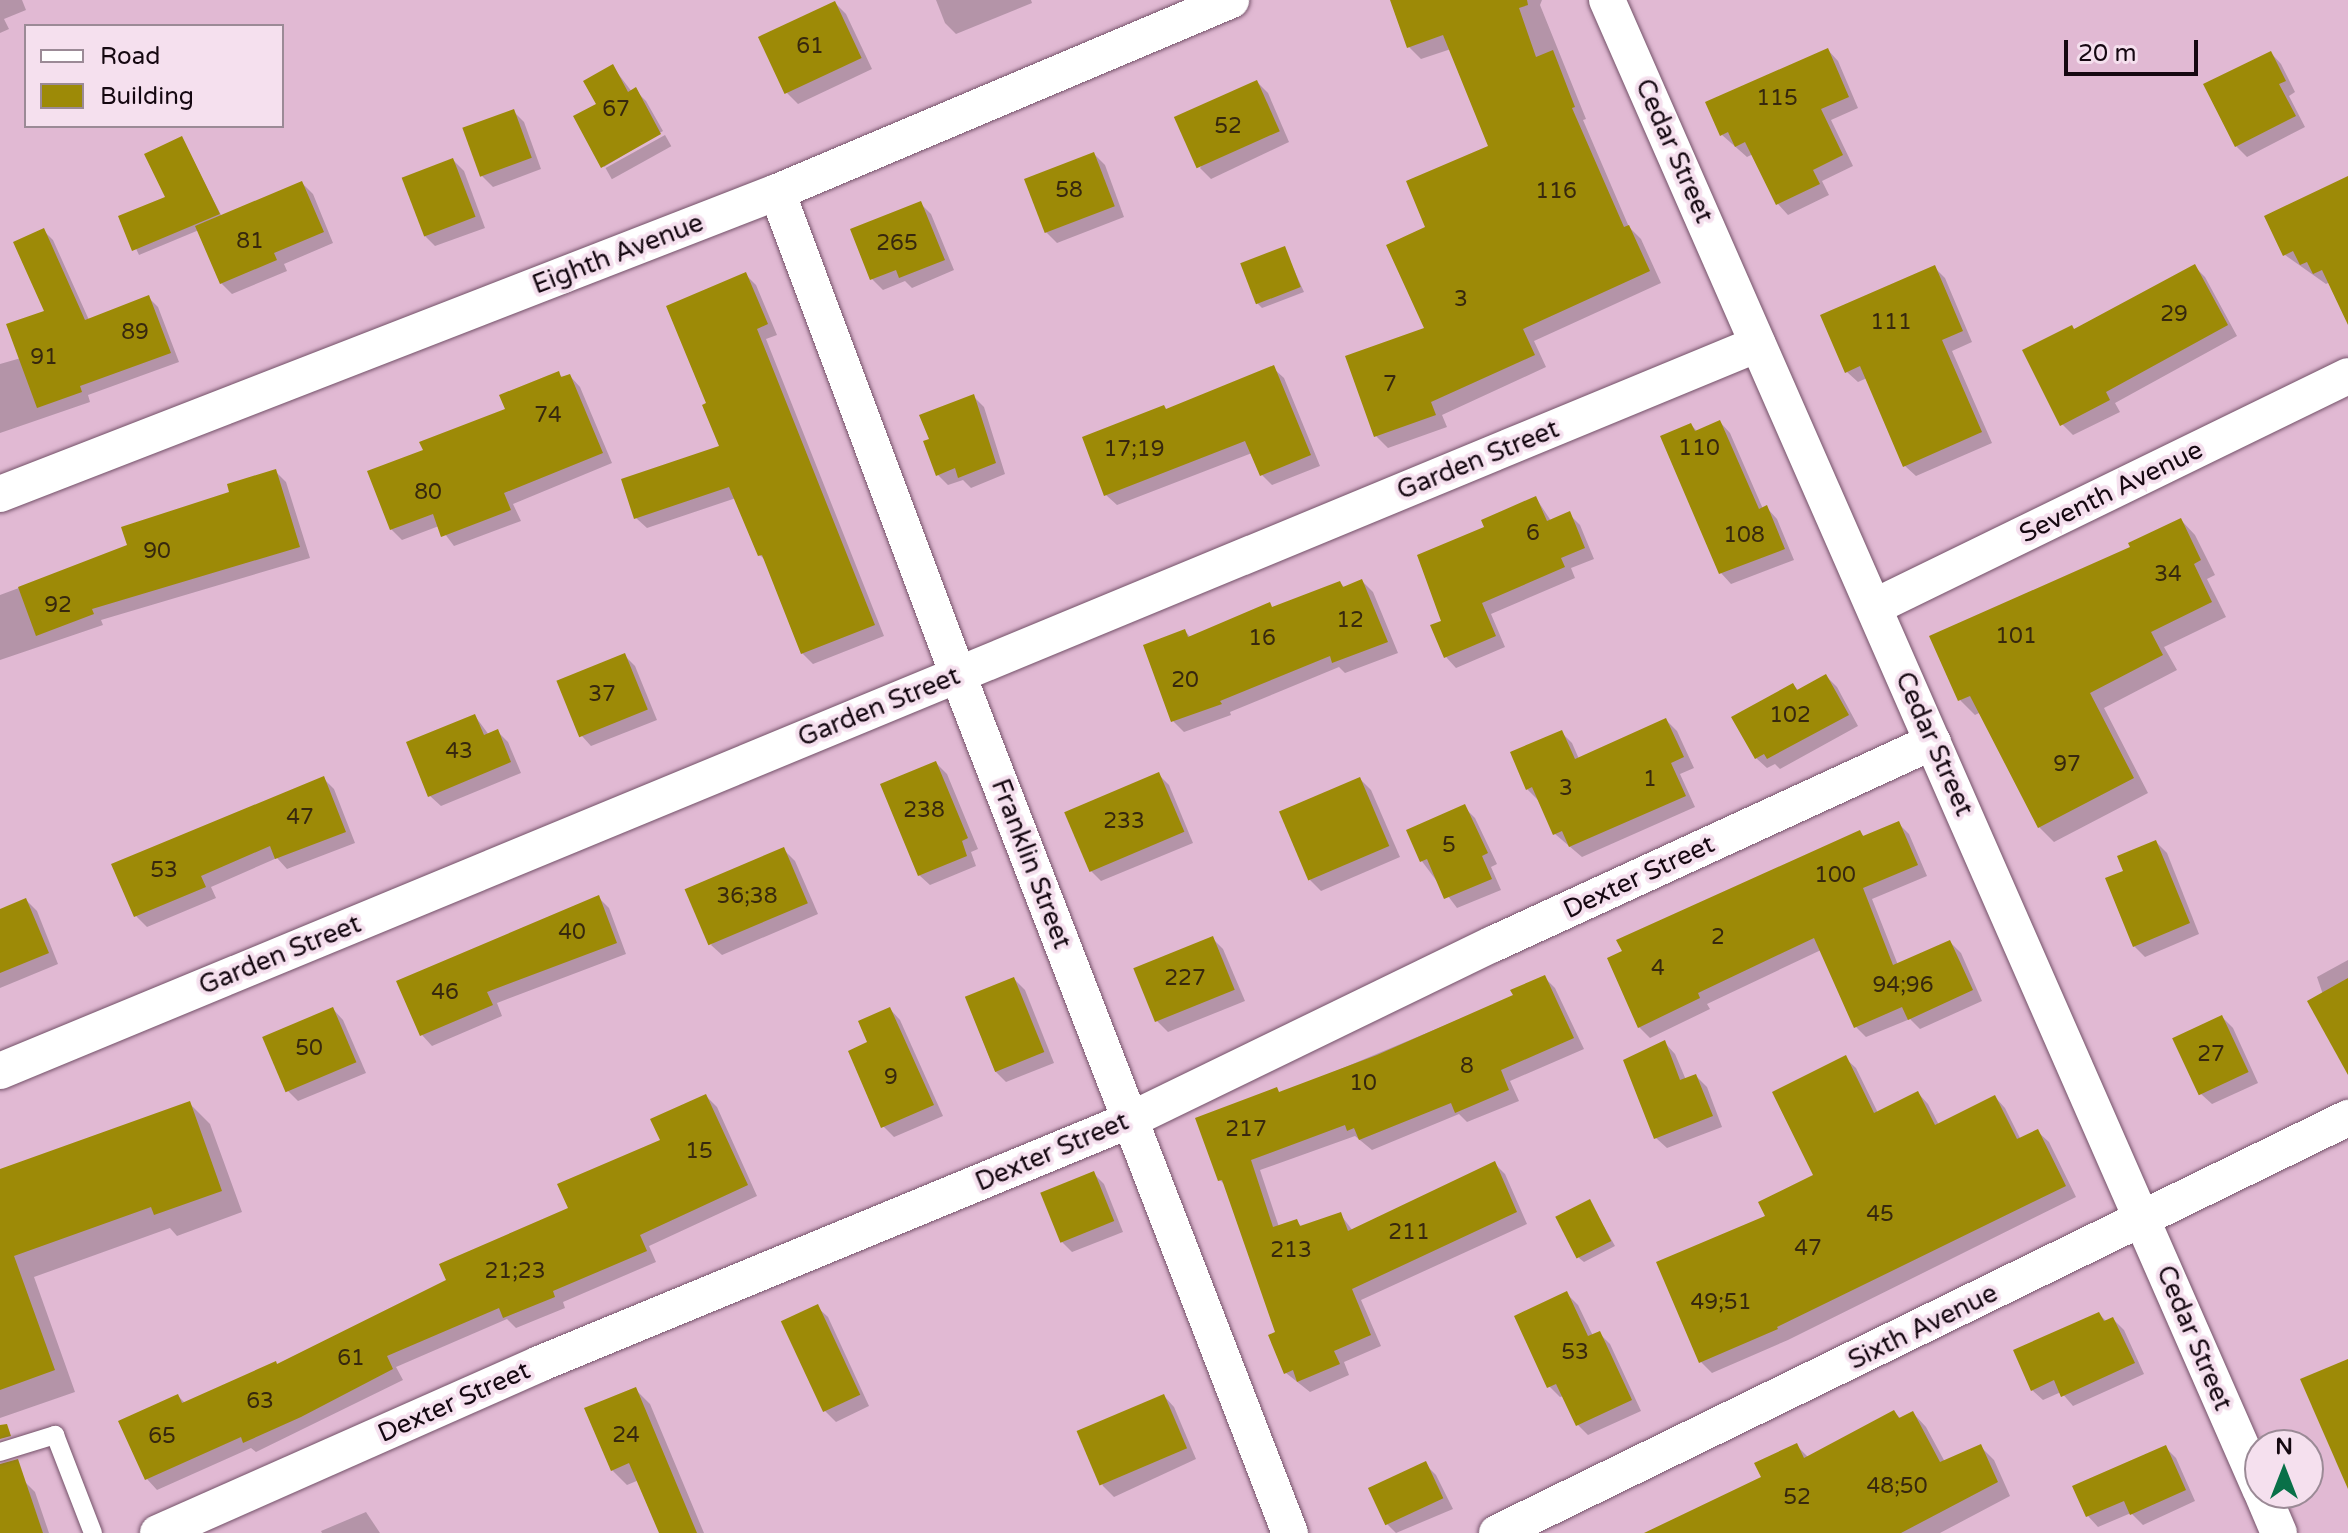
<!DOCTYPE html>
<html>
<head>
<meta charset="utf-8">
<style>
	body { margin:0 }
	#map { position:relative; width:2348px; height:1533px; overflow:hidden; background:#e1b9d3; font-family:"Varela Round",sans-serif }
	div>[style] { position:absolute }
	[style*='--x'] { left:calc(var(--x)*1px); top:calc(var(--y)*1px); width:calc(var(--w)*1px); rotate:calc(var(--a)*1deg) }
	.shadow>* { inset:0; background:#0003; transform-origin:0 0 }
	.building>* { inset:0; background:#9d8a07; transform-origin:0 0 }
	.roads { filter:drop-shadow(0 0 2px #745269) drop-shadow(0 0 2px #745269) }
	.lane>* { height:18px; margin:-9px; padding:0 9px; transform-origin:9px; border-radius:9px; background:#fff }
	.street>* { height:36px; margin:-18px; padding:0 18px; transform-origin:18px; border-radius:18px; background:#fff }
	span { translate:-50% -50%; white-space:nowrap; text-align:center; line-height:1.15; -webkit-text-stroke:8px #f5e0ee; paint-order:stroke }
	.number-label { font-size:22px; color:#37280e }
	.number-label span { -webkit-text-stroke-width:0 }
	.street-label { font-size:26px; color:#150811 }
	.legend { position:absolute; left:24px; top:24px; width:260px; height:104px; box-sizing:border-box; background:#f5e0ee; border:2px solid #9b8a96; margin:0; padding:10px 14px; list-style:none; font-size:24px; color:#150811 }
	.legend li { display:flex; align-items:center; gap:16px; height:40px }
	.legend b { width:40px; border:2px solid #9b8a96 }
	.north { position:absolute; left:2244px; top:1429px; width:80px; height:80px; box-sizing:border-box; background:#f5e0ee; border:2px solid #9b8a96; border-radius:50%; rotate:0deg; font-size:22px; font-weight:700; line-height:32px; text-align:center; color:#150811 }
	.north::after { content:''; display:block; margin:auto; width:28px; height:36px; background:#097048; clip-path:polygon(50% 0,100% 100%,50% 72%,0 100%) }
	.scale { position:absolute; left:2064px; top:40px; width:134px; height:36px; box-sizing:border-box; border:4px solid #150811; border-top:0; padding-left:10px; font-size:24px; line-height:28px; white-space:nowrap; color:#150811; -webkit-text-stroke:6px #f5e0ee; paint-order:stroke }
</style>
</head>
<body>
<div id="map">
	<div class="shadow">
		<div style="clip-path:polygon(0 0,22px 0,26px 10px,4px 19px,9px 29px,0 33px)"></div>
		<div style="clip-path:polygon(936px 0,1031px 0,1032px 3px,956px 34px,945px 23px)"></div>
		<div style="clip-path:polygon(1392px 0,1542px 0,1540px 5px,1586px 119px,1583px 120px,1629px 227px,1641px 239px,1661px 283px,1534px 341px,1546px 367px,1442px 415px,1447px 427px,1388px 448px,1376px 436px,1427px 329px,1428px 228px,1490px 147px,1451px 49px,1421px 59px,1409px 47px)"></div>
		<div style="clip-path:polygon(835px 3px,846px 14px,872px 69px,798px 104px,787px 93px)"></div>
		<div style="clip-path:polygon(1828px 50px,1838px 61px,1858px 108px,1831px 120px,1853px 166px,1822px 181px,1829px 195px,1788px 215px,1778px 204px,1753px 154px,1747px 157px,1722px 135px)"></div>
		<div style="clip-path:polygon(2271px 53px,2281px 64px,2295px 92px,2289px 96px,2305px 127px,2247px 157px,2236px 146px)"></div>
		<div style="clip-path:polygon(613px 67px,632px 92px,635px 90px,646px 101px,663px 131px,604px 167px,576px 117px,599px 105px)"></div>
		<div style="clip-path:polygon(1257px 82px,1268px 93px,1289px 142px,1211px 179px,1200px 168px)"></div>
		<div style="clip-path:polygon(513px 111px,524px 122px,541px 169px,493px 187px,482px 176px)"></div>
		<div style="left:665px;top:135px;width:13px;height:68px;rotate:61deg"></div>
		<div style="clip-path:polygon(182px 138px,222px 217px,302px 183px,313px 194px,333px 243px,284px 264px,287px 271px,232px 294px,221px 283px,199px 230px,139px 255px,121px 217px,167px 198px)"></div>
		<div style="clip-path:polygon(1094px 154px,1105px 165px,1124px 217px,1057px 243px,1046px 232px)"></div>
		<div style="clip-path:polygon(453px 160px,464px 171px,485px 228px,435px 246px,424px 235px)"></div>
		<div style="clip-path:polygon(2348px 179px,2348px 301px,2330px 282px,2326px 284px,2285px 255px)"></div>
		<div style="clip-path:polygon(920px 203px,931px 214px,954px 270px,912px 288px,905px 281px,883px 290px,872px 279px,852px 230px)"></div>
		<div style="clip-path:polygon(44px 231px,53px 240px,89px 320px,149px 298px,158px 307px,179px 362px,88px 395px,90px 402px,0 433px,0 364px,21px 358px,46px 312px)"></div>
		<div style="clip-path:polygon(1284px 248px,1304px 292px,1262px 308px,1257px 303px)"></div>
		<div style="clip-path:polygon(2194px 266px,2205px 277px,2237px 336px,2115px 403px,2120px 412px,2073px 435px,2062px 424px,2074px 331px)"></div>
		<div style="clip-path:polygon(1934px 267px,1945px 278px,1972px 342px,1952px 351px,1992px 443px,1916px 476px,1905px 466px,1867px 378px,1858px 382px,1847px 372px)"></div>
		<div style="clip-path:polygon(746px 275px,756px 285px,777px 335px,766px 339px,884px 636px,813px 664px,802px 653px,767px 562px,760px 555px,736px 498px,647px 528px,636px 518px,721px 447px)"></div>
		<div style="clip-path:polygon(1273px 368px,1284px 378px,1320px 466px,1272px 485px,1261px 474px,1252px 453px,1117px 505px,1106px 495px,1167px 411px)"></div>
		<div style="clip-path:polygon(559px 374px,563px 378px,570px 376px,580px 387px,612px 463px,513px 504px,521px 521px,454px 546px,439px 526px,402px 540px,391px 529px,508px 411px)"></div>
		<div style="clip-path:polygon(973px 396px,984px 407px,1005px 474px,971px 488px,963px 480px,948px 485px,937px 474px,931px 440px)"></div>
		<div style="clip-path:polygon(1720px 422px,1730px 433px,1763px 509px,1767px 508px,1777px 519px,1794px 560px,1731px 584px,1721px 573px,1691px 425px,1698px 432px)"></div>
		<div style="clip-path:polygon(275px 471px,286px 482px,310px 558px,101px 620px,103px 625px,0 660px,0 595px,129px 547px)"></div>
		<div style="clip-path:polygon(1536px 498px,1551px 521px,1569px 514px,1580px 525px,1594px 559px,1571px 568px,1575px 578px,1491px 614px,1505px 647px,1456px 668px,1446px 657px,1444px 622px,1487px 528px)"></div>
		<div style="clip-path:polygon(2181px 520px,2195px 535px,2215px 575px,2207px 579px,2226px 617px,2164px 647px,2177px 670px,2104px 708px,2148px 793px,2054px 842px,2039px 827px,1981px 712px,1975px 715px,1960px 700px,2133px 548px)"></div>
		<div style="clip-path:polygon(1362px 581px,1373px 592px,1398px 653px,1345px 673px,1339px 667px,1230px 712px,1231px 715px,1184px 732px,1173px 721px,1185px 631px,1191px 638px,1340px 583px,1345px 588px)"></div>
		<div style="clip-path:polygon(624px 655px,635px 666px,657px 720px,591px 746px,581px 735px)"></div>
		<div style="clip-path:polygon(1826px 676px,1837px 687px,1858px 726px,1780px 769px,1775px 764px,1767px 768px,1756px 758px,1793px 685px,1799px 691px)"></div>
		<div style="clip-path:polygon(475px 716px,489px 735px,497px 731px,508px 742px,521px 773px,441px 806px,430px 796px)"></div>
		<div style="clip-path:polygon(1666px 720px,1677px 731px,1694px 768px,1680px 774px,1695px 807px,1582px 857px,1555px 834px,1538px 800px,1527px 789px,1561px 732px,1572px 743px,1579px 759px)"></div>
		<div style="clip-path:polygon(936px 763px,947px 774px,978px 849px,971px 852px,976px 866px,930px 885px,919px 875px)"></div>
		<div style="clip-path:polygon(1159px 775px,1169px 785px,1193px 843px,1101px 881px,1090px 870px)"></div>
		<div style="clip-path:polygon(323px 778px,334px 789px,355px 843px,287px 869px,277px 858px,211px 887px,216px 898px,147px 927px,136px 916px,114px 865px)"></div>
		<div style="clip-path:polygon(1360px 779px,1371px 790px,1400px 857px,1321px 891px,1310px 880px)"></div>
		<div style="clip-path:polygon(1464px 807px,1475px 818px,1497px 864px,1491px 867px,1501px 890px,1457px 908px,1421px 860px)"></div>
		<div style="clip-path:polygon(1898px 823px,1909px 834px,1927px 876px,1872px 899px,1898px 965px,1950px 942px,1961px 953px,1982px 1001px,1920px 1029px,1910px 1019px,1866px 1037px,1856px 1027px,1821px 950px,1707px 1004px,1710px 1009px,1650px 1038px,1639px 1027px,1859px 832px,1865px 837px)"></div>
		<div style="clip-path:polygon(2156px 842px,2167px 853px,2199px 934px,2145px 957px,2134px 946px,2125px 872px)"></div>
		<div style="clip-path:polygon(784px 850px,795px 861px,818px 914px,722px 955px,711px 945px)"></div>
		<div style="clip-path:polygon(598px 897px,609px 908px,626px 954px,497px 1003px,502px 1016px,432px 1046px,422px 1035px)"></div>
		<div style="clip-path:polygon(26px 900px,37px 911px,58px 964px,0 988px,0 910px)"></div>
		<div style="clip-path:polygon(1212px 938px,1223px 949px,1245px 1001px,1168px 1032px,1157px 1021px)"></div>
		<div style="clip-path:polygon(2348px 960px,2348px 1068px,2317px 977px)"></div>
		<div style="clip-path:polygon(1544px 977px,1555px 988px,1584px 1049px,1510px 1081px,1519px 1101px,1467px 1122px,1459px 1114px,1372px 1150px,1355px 1136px,1260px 1170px,1279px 1227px,1297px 1222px,1302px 1227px,1340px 1214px,1353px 1231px,1495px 1164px,1505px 1174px,1527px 1224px,1361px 1300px,1381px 1346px,1344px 1362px,1349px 1375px,1310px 1392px,1286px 1373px,1277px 1333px,1226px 1186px,1220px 1180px,1281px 1094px,1515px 996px)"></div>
		<div style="clip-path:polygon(1014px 979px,1025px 990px,1054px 1063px,1006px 1082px,995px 1071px,966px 998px)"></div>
		<div style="clip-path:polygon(333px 1009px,343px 1020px,366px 1073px,298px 1101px,287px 1090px)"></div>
		<div style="clip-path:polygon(890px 1009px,900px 1020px,943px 1116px,894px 1137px,883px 1126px,870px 1043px)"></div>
		<div style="clip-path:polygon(2222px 1017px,2233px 1028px,2258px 1083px,2212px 1104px,2201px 1094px)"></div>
		<div style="clip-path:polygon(1665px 1043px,1675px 1054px,1686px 1080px,1696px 1076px,1707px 1087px,1722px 1127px,1667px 1148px,1656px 1138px)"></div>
		<div style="clip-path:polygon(1845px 1058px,1856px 1068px,1878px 1113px,1918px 1093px,1928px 1104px,1939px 1125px,1995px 1097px,2005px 1108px,2021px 1140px,2038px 1132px,2049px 1142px,2076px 1197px,1788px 1340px,1712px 1373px,1701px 1362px,1768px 1217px,1816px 1176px)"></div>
		<div style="clip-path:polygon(706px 1096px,717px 1107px,757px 1196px,649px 1246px,656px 1262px,563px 1302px,565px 1308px,516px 1328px,507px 1319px,396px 1367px,403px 1380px,256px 1452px,251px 1448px,157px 1490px,147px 1479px,178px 1396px,186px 1404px,278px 1366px,449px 1281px,570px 1209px,662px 1141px)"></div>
		<div style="clip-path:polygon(189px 1103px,210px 1124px,242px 1212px,177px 1236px,170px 1228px,34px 1277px,75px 1392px,0 1418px,0 1171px)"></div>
		<div style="clip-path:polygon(1093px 1173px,1104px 1184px,1123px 1232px,1072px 1252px,1061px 1241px)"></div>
		<div style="clip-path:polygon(1590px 1202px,1615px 1246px,1584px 1262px,1579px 1258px)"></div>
		<div style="clip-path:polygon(1567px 1294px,1578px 1305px,1593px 1336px,1599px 1333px,1610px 1344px,1641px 1411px,1588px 1435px,1577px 1424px,1564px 1396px,1560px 1397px,1549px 1386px)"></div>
		<div style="clip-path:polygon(817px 1307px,828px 1317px,869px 1406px,836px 1422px,825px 1411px)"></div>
		<div style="clip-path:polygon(2099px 1314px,2107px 1322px,2113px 1319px,2124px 1330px,2144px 1374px,2073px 1406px,2061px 1392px,2043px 1400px,2032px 1390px)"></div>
		<div style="clip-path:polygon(635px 1389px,650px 1404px,704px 1533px,662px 1533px,639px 1480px,627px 1485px,612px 1470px)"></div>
		<div style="clip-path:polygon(1164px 1396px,1174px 1407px,1196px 1459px,1114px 1497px,1103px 1486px,1080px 1432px)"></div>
		<div style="clip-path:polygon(1894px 1412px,1901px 1419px,1913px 1413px,1926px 1427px,1945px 1462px,1981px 1447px,1994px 1460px,2010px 1496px,1940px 1533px,1684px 1533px,1763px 1478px,1796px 1445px,1809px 1458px)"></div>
		<div style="clip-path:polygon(2165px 1447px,2176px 1458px,2195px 1501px,2143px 1525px,2131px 1513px,2098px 1527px,2088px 1516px)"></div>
		<div style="clip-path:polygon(1425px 1464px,1436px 1475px,1453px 1509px,1396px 1533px,1387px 1524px,1371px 1489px)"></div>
		<div style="clip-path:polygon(25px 1482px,35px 1492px,49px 1533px,0 1533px,0 1490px)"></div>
		<div style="clip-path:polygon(366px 1512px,380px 1533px,322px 1533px,321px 1531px)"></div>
	</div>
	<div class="building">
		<div style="clip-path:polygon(1390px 0,1527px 0,1528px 5px,1519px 8px,1536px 57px,1553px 50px,1575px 107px,1572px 108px,1624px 227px,1629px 225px,1650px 271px,1523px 329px,1535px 355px,1431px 402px,1436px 415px,1374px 437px,1345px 356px,1424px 328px,1386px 245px,1425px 227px,1406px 181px,1488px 146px,1443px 35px,1407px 48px)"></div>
		<div style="left:835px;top:1px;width:63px;height:85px;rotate:65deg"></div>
		<div style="clip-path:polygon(1828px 48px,1849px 97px,1821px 109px,1843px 155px,1813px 170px,1820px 184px,1776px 205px,1745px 142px,1735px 147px,1728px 132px,1720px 136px,1705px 102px)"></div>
		<div style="clip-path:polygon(2271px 51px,2286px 81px,2279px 84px,2296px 116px,2235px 147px,2203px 84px)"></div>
		<div style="clip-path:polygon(613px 64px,628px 92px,636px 87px,661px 134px,601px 168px,573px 116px,596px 104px,583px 81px)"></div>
		<div style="left:1257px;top:80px;width:56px;height:91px;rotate:66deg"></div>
		<div style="left:514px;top:109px;width:52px;height:55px;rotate:70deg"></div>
		<div style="clip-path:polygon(182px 136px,220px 214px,132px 251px,118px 216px,165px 197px,144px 154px)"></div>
		<div style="left:1094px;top:152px;width:58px;height:75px;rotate:69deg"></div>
		<div style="left:453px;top:158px;width:63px;height:55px;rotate:69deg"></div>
		<div style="clip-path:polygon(2348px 176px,2348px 325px,2322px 270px,2313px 274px,2307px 262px,2300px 265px,2293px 251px,2283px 256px,2264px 216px)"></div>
		<div style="clip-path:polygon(302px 181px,324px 232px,274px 253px,277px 260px,220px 284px,195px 226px)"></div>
		<div style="clip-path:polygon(921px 201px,945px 260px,899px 278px,896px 270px,870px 280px,850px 229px)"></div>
		<div style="clip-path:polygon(44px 228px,85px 320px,149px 295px,171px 353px,80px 386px,82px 392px,37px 408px,6px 324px,44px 311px,13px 242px)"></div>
		<div style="left:1285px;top:246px;width:44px;height:48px;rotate:69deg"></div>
		<div style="clip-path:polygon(2195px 264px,2228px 325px,2106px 392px,2110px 400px,2060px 426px,2022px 350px,2072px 325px,2074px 329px)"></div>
		<div style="clip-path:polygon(1935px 265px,1963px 331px,1942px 340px,1982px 432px,1903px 467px,1860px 366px,1845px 373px,1820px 315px)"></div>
		<div style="clip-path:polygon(746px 272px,768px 324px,757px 329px,875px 625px,801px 654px,762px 555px,758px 556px,729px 487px,634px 519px,621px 479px,719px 446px,702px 405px,706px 403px,666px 306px)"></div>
		<div style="clip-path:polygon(1274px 365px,1311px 455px,1260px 476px,1245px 441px,1104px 496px,1082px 437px,1164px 405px,1166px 409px)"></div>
		<div style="clip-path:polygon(559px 371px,561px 377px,570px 374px,603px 453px,504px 493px,511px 510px,441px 537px,433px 514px,390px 530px,367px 471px,423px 450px,419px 442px,505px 409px,499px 395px)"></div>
		<div style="clip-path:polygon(974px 394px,996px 463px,958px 478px,955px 468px,936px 476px,923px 441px,929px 439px,919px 415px)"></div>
		<div style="clip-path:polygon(1720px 420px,1759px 509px,1767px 505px,1785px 549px,1719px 574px,1660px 436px,1691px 423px,1695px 431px)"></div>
		<div style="clip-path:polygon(276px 469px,300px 547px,92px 609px,94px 614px,36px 636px,18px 587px,127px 545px,121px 527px,229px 492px,227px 484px)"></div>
		<div style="clip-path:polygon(1536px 496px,1547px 521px,1570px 511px,1585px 548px,1561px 558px,1565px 567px,1482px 603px,1496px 636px,1444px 658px,1430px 625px,1441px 621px,1417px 555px,1484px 527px,1481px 520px)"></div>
		<div style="clip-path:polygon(2181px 518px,2201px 560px,2194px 564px,2212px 602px,2151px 632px,2163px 655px,2090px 693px,2134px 778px,2038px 828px,1970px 696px,1958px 701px,1929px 636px,2130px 547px,2128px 543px)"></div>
		<div style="clip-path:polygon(1362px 579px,1388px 642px,1332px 663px,1330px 656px,1220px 701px,1222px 704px,1171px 722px,1143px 645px,1185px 629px,1188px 637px,1270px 602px,1272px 607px,1340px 581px,1343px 587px)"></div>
		<div style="left:625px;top:653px;width:61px;height:74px;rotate:68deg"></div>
		<div style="clip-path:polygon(1826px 674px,1849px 715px,1767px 759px,1764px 754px,1755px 759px,1731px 717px,1793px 683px,1797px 690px)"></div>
		<div style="clip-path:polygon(475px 714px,484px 735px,498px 729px,511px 762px,428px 797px,406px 742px)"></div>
		<div style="clip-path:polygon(1666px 718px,1684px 757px,1671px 763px,1686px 796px,1569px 847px,1562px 831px,1553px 835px,1532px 787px,1526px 790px,1510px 752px,1562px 730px,1575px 759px)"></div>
		<div style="clip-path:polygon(936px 761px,968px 838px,962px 841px,967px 856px,918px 876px,880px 784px)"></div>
		<div style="left:1159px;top:772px;width:65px;height:103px;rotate:67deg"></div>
		<div style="clip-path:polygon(324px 776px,346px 832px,275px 859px,270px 846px,201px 876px,206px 887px,134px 917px,111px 864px)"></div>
		<div style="left:1360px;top:777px;width:75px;height:88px;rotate:67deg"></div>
		<div style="clip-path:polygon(1465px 804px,1488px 853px,1482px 856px,1492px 879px,1444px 899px,1427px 859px,1420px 862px,1406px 830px)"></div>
		<div style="clip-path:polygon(1899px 821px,1918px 865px,1863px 888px,1893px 965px,1950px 940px,1973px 990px,1908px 1020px,1902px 1007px,1854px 1028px,1814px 938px,1698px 993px,1700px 998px,1638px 1028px,1607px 958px,1622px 951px,1616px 940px,1860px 830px,1863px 836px)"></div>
		<div style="clip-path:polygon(2156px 840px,2190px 923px,2133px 947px,2105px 878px,2123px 871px,2117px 856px)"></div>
		<div style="left:784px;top:847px;width:61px;height:108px;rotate:67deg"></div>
		<div style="clip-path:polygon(599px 895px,617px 943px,487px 992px,493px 1005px,420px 1036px,396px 981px)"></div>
		<div style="clip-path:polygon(26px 898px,49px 953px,0 973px,0 909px)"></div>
		<div style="left:1213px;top:936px;width:58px;height:86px;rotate:68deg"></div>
		<div style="clip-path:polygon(1545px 975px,1574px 1038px,1501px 1070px,1509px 1090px,1455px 1113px,1451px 1103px,1359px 1140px,1354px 1128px,1347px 1131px,1345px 1125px,1251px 1160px,1273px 1227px,1297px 1219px,1300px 1226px,1341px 1212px,1348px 1231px,1495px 1161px,1517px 1212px,1352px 1289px,1371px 1335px,1334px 1351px,1340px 1364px,1297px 1382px,1293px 1370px,1284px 1374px,1268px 1335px,1275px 1332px,1222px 1180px,1218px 1181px,1195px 1118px,1277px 1087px,1279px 1092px,1377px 1055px,1513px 995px,1510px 990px)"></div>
		<div style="left:1014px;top:977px;width:81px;height:53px;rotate:68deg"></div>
		<div style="clip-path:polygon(2348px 978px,2348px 1075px,2307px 1001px)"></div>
		<div style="left:333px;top:1007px;width:60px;height:77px;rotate:67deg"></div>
		<div style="clip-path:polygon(890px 1007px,934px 1105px,881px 1128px,848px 1051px,867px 1042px,858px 1021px)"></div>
		<div style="left:2222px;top:1015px;width:63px;height:55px;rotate:65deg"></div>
		<div style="clip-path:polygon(1665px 1040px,1680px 1080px,1696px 1074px,1713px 1116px,1654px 1139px,1623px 1060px)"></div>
		<div style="clip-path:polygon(1846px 1055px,1874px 1113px,1918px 1091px,1935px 1125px,1995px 1095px,2017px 1139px,2038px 1129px,2066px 1186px,1777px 1327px,1778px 1329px,1699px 1363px,1656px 1262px,1765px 1216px,1758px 1202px,1813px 1175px,1772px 1092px)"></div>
		<div style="clip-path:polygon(706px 1094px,748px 1185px,640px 1235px,647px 1251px,553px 1291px,555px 1297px,503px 1318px,499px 1308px,387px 1356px,393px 1369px,301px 1417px,243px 1443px,241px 1437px,145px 1480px,118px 1421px,178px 1394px,182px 1403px,276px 1361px,277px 1364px,446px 1280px,439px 1264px,568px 1208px,557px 1184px,660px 1140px,650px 1119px)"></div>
		<div style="clip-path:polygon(190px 1101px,222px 1191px,154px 1215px,151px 1207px,14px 1256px,55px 1370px,0 1390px,0 1169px)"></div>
		<div style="left:1094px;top:1171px;width:54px;height:58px;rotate:68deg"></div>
		<div style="left:1590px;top:1199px;width:47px;height:39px;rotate:63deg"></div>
		<div style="clip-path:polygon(1567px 1291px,1588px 1336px,1600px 1331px,1632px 1400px,1576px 1426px,1556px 1384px,1547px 1388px,1514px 1316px)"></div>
		<div style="left:818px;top:1304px;width:100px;height:41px;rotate:65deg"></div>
		<div style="clip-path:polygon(2099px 1312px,2104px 1321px,2113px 1317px,2135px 1363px,2061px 1397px,2054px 1380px,2031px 1391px,2013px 1350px)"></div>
		<div style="clip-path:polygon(2348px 1359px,2348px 1489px,2300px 1379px)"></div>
		<div style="clip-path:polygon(636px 1387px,697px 1533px,659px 1533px,629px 1463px,611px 1471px,584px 1408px)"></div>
		<div style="left:1164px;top:1394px;width:59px;height:95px;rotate:67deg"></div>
		<div style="clip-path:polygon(1894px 1410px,1899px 1418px,1913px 1411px,1940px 1462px,1981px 1444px,1998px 1482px,1901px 1533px,1644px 1533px,1761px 1477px,1754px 1463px,1797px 1443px,1804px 1458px)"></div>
		<div style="clip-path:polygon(7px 1424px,11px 1436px,0 1439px,0 1425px)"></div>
		<div style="clip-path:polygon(2166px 1445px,2186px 1490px,2130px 1515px,2124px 1501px,2086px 1517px,2072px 1486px)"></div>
		<div style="clip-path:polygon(18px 1459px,43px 1533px,0 1533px,0 1464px)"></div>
		<div style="left:1426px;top:1461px;width:41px;height:64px;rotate:65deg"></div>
	</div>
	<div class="roads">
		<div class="lane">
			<div style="--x:0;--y:1452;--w:58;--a:-17.2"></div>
			<div style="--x:55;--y:1435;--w:105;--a:68.8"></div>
		</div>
		<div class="street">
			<div style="--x:1607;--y:0;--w:1626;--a:66.32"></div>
			<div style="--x:777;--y:192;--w:516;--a:69.46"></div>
			<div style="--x:958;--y:675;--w:920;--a:68.85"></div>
			<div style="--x:0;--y:494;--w:834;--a:-21.24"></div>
			<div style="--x:777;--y:192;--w:493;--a:-22.9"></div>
			<div style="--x:1874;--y:607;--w:527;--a:-25.98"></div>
			<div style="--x:0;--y:1071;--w:1902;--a:-22.47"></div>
			<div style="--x:2262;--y:1493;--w:43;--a:67"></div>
			<div style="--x:158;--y:1533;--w:417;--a:-23.9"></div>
			<div style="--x:539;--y:1364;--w:639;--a:-22.43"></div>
			<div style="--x:1130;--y:1120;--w:403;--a:-25.9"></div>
			<div style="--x:1493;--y:944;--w:484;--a:-24.7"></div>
			<div style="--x:1497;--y:1533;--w:947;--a:-26"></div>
		</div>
	</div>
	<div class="number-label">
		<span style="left:810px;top:47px">61</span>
		<span style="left:1777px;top:99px">115</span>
		<span style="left:616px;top:110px">67</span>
		<span style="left:1228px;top:127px">52</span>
		<span style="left:1069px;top:191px">58</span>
		<span style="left:1556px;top:192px">116</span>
		<span style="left:250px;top:242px">81</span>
		<span style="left:897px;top:244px">265</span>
		<span style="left:1461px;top:300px">3</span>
		<span style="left:2174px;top:315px">29</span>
		<span style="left:1891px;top:323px">111</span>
		<span style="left:135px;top:333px">89</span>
		<span style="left:44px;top:358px">91</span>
		<span style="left:1390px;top:385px">7</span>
		<span style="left:548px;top:416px">74</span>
		<span style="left:1699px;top:449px">110</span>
		<span style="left:1134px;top:450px">17;19</span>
		<span style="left:428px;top:493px">80</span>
		<span style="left:1533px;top:534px">6</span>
		<span style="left:1744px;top:536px">108</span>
		<span style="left:157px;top:552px">90</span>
		<span style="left:2168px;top:575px">34</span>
		<span style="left:58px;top:606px">92</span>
		<span style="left:1350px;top:621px">12</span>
		<span style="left:2016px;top:637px">101</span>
		<span style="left:1262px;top:639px">16</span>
		<span style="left:1185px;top:681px">20</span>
		<span style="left:602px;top:695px">37</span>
		<span style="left:1790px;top:716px">102</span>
		<span style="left:459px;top:752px">43</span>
		<span style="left:2067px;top:765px">97</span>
		<span style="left:1650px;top:780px">1</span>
		<span style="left:1566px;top:789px">3</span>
		<span style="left:924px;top:811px">238</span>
		<span style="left:300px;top:818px">47</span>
		<span style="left:1124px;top:822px">233</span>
		<span style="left:1449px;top:846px">5</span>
		<span style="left:164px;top:871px">53</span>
		<span style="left:1835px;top:876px">100</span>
		<span style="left:747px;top:897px">36;38</span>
		<span style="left:572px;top:933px">40</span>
		<span style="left:1718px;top:938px">2</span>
		<span style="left:1658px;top:969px">4</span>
		<span style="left:1185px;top:979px">227</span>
		<span style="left:1903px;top:986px">94;96</span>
		<span style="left:445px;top:993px">46</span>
		<span style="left:309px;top:1049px">50</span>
		<span style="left:2211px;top:1055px">27</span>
		<span style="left:1467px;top:1067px">8</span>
		<span style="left:891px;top:1078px">9</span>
		<span style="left:1363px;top:1084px">10</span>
		<span style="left:1246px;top:1130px">217</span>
		<span style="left:699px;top:1152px">15</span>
		<span style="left:1880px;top:1215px">45</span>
		<span style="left:1409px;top:1233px">211</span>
		<span style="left:1808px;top:1249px">47</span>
		<span style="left:1291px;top:1251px">213</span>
		<span style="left:515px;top:1272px">21;23</span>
		<span style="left:1721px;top:1303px">49;51</span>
		<span style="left:1575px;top:1353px">53</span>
		<span style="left:351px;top:1359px">61</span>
		<span style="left:260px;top:1402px">63</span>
		<span style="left:626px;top:1436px">24</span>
		<span style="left:162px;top:1437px">65</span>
		<span style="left:1897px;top:1487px">48;50</span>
		<span style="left:1797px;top:1498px">52</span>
	</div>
	<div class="street-label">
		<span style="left:1674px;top:151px;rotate:66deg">Cedar Street</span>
		<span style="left:618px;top:254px;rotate:-21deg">Eighth Avenue</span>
		<span style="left:1478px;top:460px;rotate:-22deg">Garden Street</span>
		<span style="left:2111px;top:492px;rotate:-26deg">Seventh Avenue</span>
		<span style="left:879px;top:707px;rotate:-22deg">Garden Street</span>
		<span style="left:1934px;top:744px;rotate:66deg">Cedar Street</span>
		<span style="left:1031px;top:864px;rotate:69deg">Franklin Street</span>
		<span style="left:1639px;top:877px;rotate:-25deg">Dexter Street</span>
		<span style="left:280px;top:955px;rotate:-22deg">Garden Street</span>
		<span style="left:1052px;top:1152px;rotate:-23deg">Dexter Street</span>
		<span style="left:1923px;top:1327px;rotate:-26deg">Sixth Avenue</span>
		<span style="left:2194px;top:1338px;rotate:67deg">Cedar Street</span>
		<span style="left:454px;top:1402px;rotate:-24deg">Dexter Street</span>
	</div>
	<ul class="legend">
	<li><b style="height:10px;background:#fff"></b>Road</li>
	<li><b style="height:22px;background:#9d8a07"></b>Building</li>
	</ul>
	<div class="north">N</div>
	<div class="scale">20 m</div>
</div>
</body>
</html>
